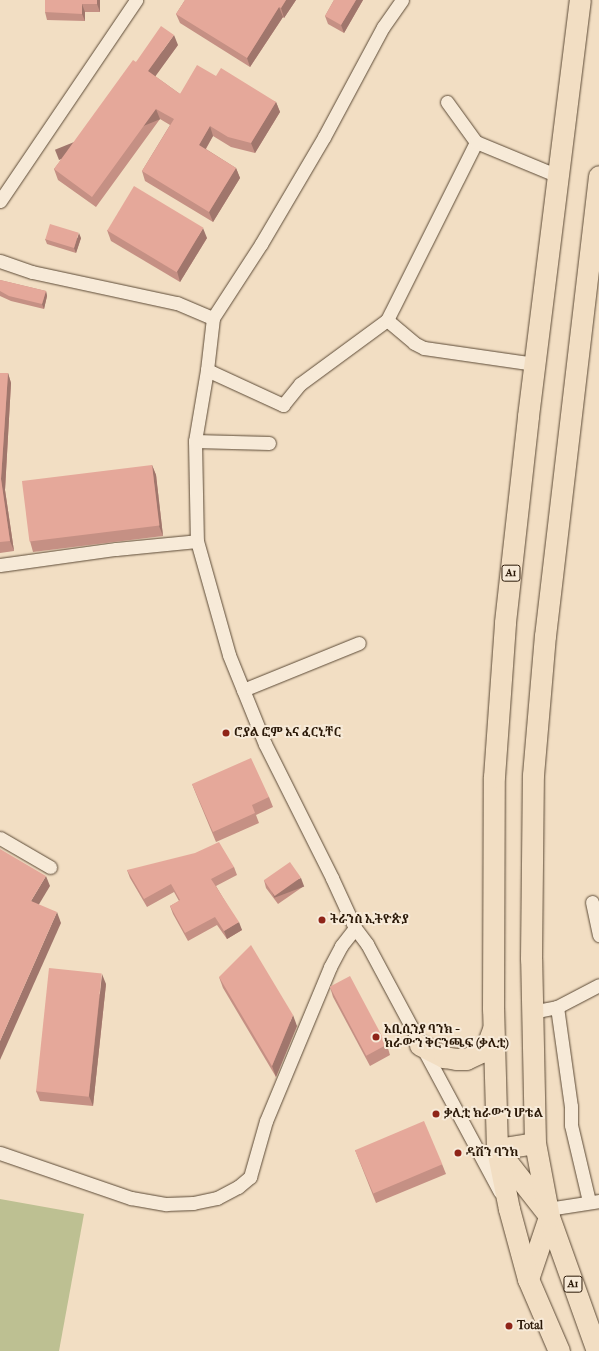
<!DOCTYPE html>
<html>
<head>
<meta charset="utf-8">
<style>
	body { margin:0 }
	#map { position:relative; width:599px; height:1351px; overflow:hidden; background:#f2dec3; font-family:"IM FELL French Canon","Noto Serif Ethiopic",serif }
	div>[style] { position:absolute }
	[style*='--x'] { left:calc(var(--x)*1px); top:calc(var(--y)*1px); width:calc(var(--w)*1px); rotate:calc(var(--a)*1deg) }
	.green>* { inset:0; background:#bdc092 }
	.roads { filter:drop-shadow(0 0 1px #5c4a36) drop-shadow(0 0 1px #5c4a36) }
	.minor>* { height:13px; margin:-6.5px; padding:0 6.5px; transform-origin:6.5px; border-radius:6.5px; background:#f7ead8 }
	.primary>* { height:21px; margin:-10.5px; padding:0 10.5px; transform-origin:10.5px; border-radius:10.5px; background:#f2dec3 }
	.wall>* { inset:0; background:#c59084 }
	.shaded-wall>* { inset:0; background:#a0766c; transform-origin:0 0 }
	.building>* { inset:0; background:#e5a89a; transform-origin:0 0 }
	.dots>* { width:11px; height:11px; translate:-50% -50%; box-sizing:border-box; border:2px solid #f7ead8; border-radius:50% }
	span { translate:-50% -50%; white-space:nowrap; text-align:center; line-height:1.15; -webkit-text-stroke:4px #f7ead8; paint-order:stroke }
	.shield-label span { padding:1px 3px; background:#f7ead8; border:1px solid; border-radius:3px; -webkit-text-stroke-width:0 }
	.shield-label { font-size:11px; color:#2a1807; font-weight:700 }
	.poi-label { font-size:12px; color:#2a1807; font-weight:700 }
	.left { translate:0 -50%; text-align:left }
</style>
</head>
<body>
<div id="map">
	<div class="green">
		<div style="clip-path:polygon(0 1199px,84px 1214px,59px 1351px,0 1351px)"></div>
	</div>
	<div class="roads">
		<div class="minor">
			<div style="--x:402;--y:0;--w:33;--a:125"></div>
			<div style="--x:383;--y:27;--w:125;--a:118.2"></div>
			<div style="--x:324;--y:137;--w:124;--a:120.5"></div>
			<div style="--x:261;--y:244;--w:88;--a:123"></div>
			<div style="--x:213;--y:318;--w:52;--a:96.6"></div>
			<div style="--x:207;--y:370;--w:72;--a:99.6"></div>
			<div style="--x:195;--y:441;--w:100;--a:88.9"></div>
			<div style="--x:197;--y:541;--w:118;--a:74.3"></div>
			<div style="--x:229;--y:655;--w:96;--a:68"></div>
			<div style="--x:265;--y:744;--w:150;--a:63.4"></div>
			<div style="--x:332;--y:878;--w:55;--a:65.3"></div>
			<div style="--x:355;--y:928;--w:20;--a:53"></div>
			<div style="--x:367;--y:944;--w:281;--a:61.8"></div>
			<div style="--x:447;--y:102;--w:49;--a:54.1"></div>
			<div style="--x:0;--y:201;--w:243;--a:-55.9"></div>
			<div style="--x:0;--y:261;--w:34;--a:19"></div>
			<div style="--x:32;--y:272;--w:148;--a:12.1"></div>
			<div style="--x:177;--y:303;--w:39;--a:23"></div>
			<div style="--x:387;--y:320;--w:35;--a:40"></div>
			<div style="--x:414;--y:343;--w:11;--a:27"></div>
			<div style="--x:424;--y:348;--w:112;--a:8.2"></div>
			<div style="--x:207;--y:370;--w:84;--a:24.7"></div>
			<div style="--x:283;--y:405;--w:27;--a:-51"></div>
			<div style="--x:300;--y:384;--w:108;--a:-36.3"></div>
			<div style="--x:387;--y:320;--w:199;--a:-63.4"></div>
			<div style="--x:476;--y:142;--w:89;--a:22.5"></div>
			<div style="--x:195;--y:441;--w:74;--a:1.5"></div>
			<div style="--x:0;--y:565;--w:117;--a:-7.9"></div>
			<div style="--x:116;--y:549;--w:81;--a:-5.6"></div>
			<div style="--x:243;--y:690;--w:125;--a:-22.1"></div>
			<div style="--x:0;--y:838;--w:58;--a:30.1"></div>
			<div style="--x:592;--y:902;--w:34;--a:78"></div>
			<div style="--x:557;--y:1007;--w:100;--a:82"></div>
			<div style="--x:571;--y:1106;--w:19;--a:90"></div>
			<div style="--x:571;--y:1125;--w:78;--a:76.7"></div>
			<div style="--x:532;--y:1012;--w:25;--a:-11"></div>
			<div style="--x:557;--y:1007;--w:47;--a:-27.6"></div>
			<div style="--x:0;--y:1153;--w:139;--a:19"></div>
			<div style="--x:131;--y:1198;--w:36;--a:10"></div>
			<div style="--x:166;--y:1204;--w:27;--a:-2"></div>
			<div style="--x:193;--y:1203;--w:25;--a:-12"></div>
			<div style="--x:217;--y:1198;--w:24;--a:-28"></div>
			<div style="--x:238;--y:1187;--w:16;--a:-40"></div>
			<div style="--x:250;--y:1177;--w:58;--a:-74.1"></div>
			<div style="--x:266;--y:1121;--w:167;--a:-67.4"></div>
			<div style="--x:330;--y:967;--w:24;--a:-62"></div>
			<div style="--x:341;--y:946;--w:23;--a:-52"></div>
			<div style="--x:548;--y:1209;--w:52;--a:-8.9"></div>
		</div>
		<div class="primary">
			<div style="--x:420;--y:1045;--w:27;--a:27"></div>
			<div style="--x:444;--y:1057;--w:12;--a:9"></div>
			<div style="--x:456;--y:1059;--w:10;--a:0"></div>
			<div style="--x:466;--y:1059;--w:17;--a:-25"></div>
			<div style="--x:481;--y:1052;--w:9;--a:-49"></div>
			<div style="--x:487;--y:1045;--w:17;--a:-69"></div>
			<div style="--x:497;--y:1149;--w:38;--a:-9"></div>
			<div style="--x:500;--y:1153;--w:76;--a:51.9"></div>
			<div style="--x:528;--y:1279;--w:65;--a:-71.3"></div>
			<div style="--x:559;--y:1351;--w:78;--a:-113.3"></div>
			<div style="--x:528;--y:1279;--w:73;--a:-105.2"></div>
			<div style="--x:509;--y:1209;--w:61;--a:-101.3"></div>
			<div style="--x:497;--y:1149;--w:140;--a:-91.6"></div>
			<div style="--x:493;--y:1009;--w:232;--a:-89.8"></div>
			<div style="--x:494;--y:777;--w:155;--a:-85.9"></div>
			<div style="--x:505;--y:622;--w:207;--a:-83.6"></div>
			<div style="--x:528;--y:416;--w:419;--a:-82.9"></div>
			<div style="--x:597;--y:1351;--w:142;--a:-109.7"></div>
			<div style="--x:549;--y:1217;--w:75;--a:-100.7"></div>
			<div style="--x:535;--y:1143;--w:184;--a:-91.2"></div>
			<div style="--x:531;--y:959;--w:184;--a:-89.4"></div>
			<div style="--x:533;--y:775;--w:140;--a:-85.1"></div>
			<div style="--x:545;--y:636;--w:463;--a:-83.3"></div>
		</div>
	</div>
	<div class="wall">
		<div style="clip-path:polygon(45px 0,100px 0,100px 12px,85px 12px,85px 21px,47px 20px,45px 12px)"></div>
		<div style="clip-path:polygon(185px 0,296px 0,284px 18px,283px 17px,250px 67px,180px 23px,176px 14px)"></div>
		<div style="clip-path:polygon(334px 0,363px 0,344px 33px,328px 24px,325px 16px)"></div>
		<div style="clip-path:polygon(178px 45px,155px 76px,180px 94px,216px 76px,276px 102px,280px 112px,255px 153px,231px 147px,213px 136px,206px 149px,236px 168px,240px 178px,213px 222px,145px 181px,142px 171px,170px 125px,160px 119px,96px 207px,58px 180px,54px 169px,136px 62px)"></div>
		<div style="clip-path:polygon(107px 230px,207px 238px,180px 282px,111px 241px)"></div>
		<div style="clip-path:polygon(81px 238px,76px 253px,47px 244px,45px 239px)"></div>
		<div style="clip-path:polygon(0 280px,46px 291px,47px 296px,44px 309px,11px 301px,0 296px)"></div>
		<div style="clip-path:polygon(0 373px,8px 373px,11px 383px,5px 490px,14px 551px,0 553px)"></div>
		<div style="clip-path:polygon(152px 465px,156px 475px,163px 536px,33px 552px,30px 541px)"></div>
		<div style="clip-path:polygon(192px 784px,269px 797px,273px 807px,256px 815px,259px 823px,216px 842px,196px 794px)"></div>
		<div style="clip-path:polygon(234px 867px,237px 875px,216px 886px,242px 930px,227px 939px,217px 925px,188px 941px,173px 914px,170px 906px,179px 901px,174px 892px,147px 907px,130px 878px,127px 870px)"></div>
		<div style="clip-path:polygon(264px 880px,304px 886px,278px 904px,266px 888px)"></div>
		<div style="clip-path:polygon(219px 977px,297px 1026px,276px 1077px,223px 988px)"></div>
		<div style="clip-path:polygon(106px 984px,93px 1106px,40px 1101px,36px 1091px)"></div>
		<div style="clip-path:polygon(330px 987px,387px 1045px,390px 1055px,370px 1066px,333px 997px)"></div>
		<div style="clip-path:polygon(355px 1150px,442px 1164px,446px 1174px,376px 1203px)"></div>
	</div>
	<div class="shaded-wall">
		<div style="clip-path:polygon(97px 0,100px 0,100px 12px,97px 4px)"></div>
		<div style="clip-path:polygon(286px 0,296px 0,284px 18px,281px 8px)"></div>
		<div style="clip-path:polygon(356px 0,363px 0,344px 33px,341px 25px)"></div>
		<div style="clip-path:polygon(82px 4px,85px 12px,85px 21px,82px 14px)"></div>
		<div style="clip-path:polygon(279px 7px,283px 17px,250px 67px,247px 58px)"></div>
		<div style="clip-path:polygon(174px 35px,178px 45px,152px 81px,148px 71px)"></div>
		<div style="clip-path:polygon(276px 102px,280px 112px,255px 153px,251px 143px)"></div>
		<div style="left:156px;top:109px;width:11px;height:109px;rotate:68deg"></div>
		<div style="clip-path:polygon(210px 126px,213px 136px,202px 155px,199px 145px)"></div>
		<div style="clip-path:polygon(236px 168px,240px 178px,213px 222px,209px 212px)"></div>
		<div style="clip-path:polygon(203px 228px,207px 238px,180px 282px,177px 271px)"></div>
		<div style="clip-path:polygon(79px 233px,81px 238px,76px 253px,74px 248px)"></div>
		<div style="clip-path:polygon(46px 291px,47px 296px,44px 309px,42px 304px)"></div>
		<div style="clip-path:polygon(8px 373px,11px 383px,5px 490px,14px 551px,10px 541px,1px 479px)"></div>
		<div style="clip-path:polygon(152px 465px,156px 475px,163px 536px,159px 526px)"></div>
		<div style="clip-path:polygon(46px 876px,50px 886px,35px 911px,31px 901px)"></div>
		<div style="left:301px;top:878px;width:9px;height:32px;rotate:69deg"></div>
		<div style="clip-path:polygon(57px 912px,61px 923px,0 1060px,0 1041px)"></div>
		<div style="clip-path:polygon(239px 922px,242px 930px,227px 939px,224px 931px)"></div>
		<div style="clip-path:polygon(102px 974px,106px 984px,93px 1106px,89px 1096px)"></div>
		<div style="clip-path:polygon(293px 1015px,297px 1026px,276px 1077px,272px 1066px)"></div>
	</div>
	<div class="building">
		<div style="clip-path:polygon(45px 0,97px 0,97px 4px,82px 4px,82px 14px,45px 12px)"></div>
		<div style="clip-path:polygon(185px 0,286px 0,281px 8px,279px 7px,247px 58px,176px 14px)"></div>
		<div style="clip-path:polygon(334px 0,356px 0,341px 25px,325px 16px)"></div>
		<div style="clip-path:polygon(161px 26px,174px 35px,148px 71px,180px 94px,197px 65px,216px 76px,221px 68px,276px 102px,251px 143px,228px 137px,210px 126px,199px 145px,236px 168px,209px 212px,142px 171px,174px 119px,156px 109px,92px 197px,54px 169px,133px 60px,136px 62px)"></div>
		<div style="left:134px;top:186px;width:81px;height:52px;rotate:31deg"></div>
		<div style="left:50px;top:224px;width:30px;height:16px;rotate:17deg"></div>
		<div style="clip-path:polygon(0 280px,46px 291px,42px 304px,9px 296px,0 291px)"></div>
		<div style="clip-path:polygon(0 373px,8px 373px,1px 479px,10px 541px,0 542px)"></div>
		<div style="left:152px;top:465px;width:61px;height:131px;rotate:83deg"></div>
		<div style="clip-path:polygon(251px 758px,269px 797px,252px 805px,255px 813px,213px 832px,192px 784px)"></div>
		<div style="clip-path:polygon(219px 842px,234px 867px,211px 879px,239px 922px,224px 931px,215px 917px,185px 933px,170px 906px,180px 900px,171px 884px,144px 899px,127px 870px,195px 853px)"></div>
		<div style="clip-path:polygon(0 849px,46px 876px,31px 901px,57px 912px,0 1041px)"></div>
		<div style="left:290px;top:862px;width:19px;height:32px;rotate:55deg"></div>
		<div style="clip-path:polygon(251px 945px,293px 1015px,272px 1066px,219px 977px)"></div>
		<div style="left:49px;top:968px;width:53px;height:124px;rotate:6deg"></div>
		<div style="left:350px;top:976px;width:78px;height:23px;rotate:62deg"></div>
		<div style="left:424px;top:1121px;width:47px;height:75px;rotate:67deg"></div>
	</div>
	<div class="dots">
		<div style="left:226px;top:733px;background:#8f2418"></div>
		<div style="left:322px;top:920px;background:#8f2418"></div>
		<div style="left:376px;top:1037px;background:#8f2418"></div>
		<div style="left:436px;top:1114px;background:#8f2418"></div>
		<div style="left:458px;top:1153px;background:#8f2418"></div>
		<div style="left:509px;top:1326px;background:#8f2418"></div>
	</div>
	<div class="shield-label">
		<span style="left:511px;top:573px">A1</span>
		<span style="left:573px;top:1284px">A1</span>
	</div>
	<div class="poi-label">
		<span class="left" style="left:234px;top:733px">ሮያል ፎም እና ፈርኒቸር</span>
		<span class="left" style="left:330px;top:920px">ትራንስ ኢትዮጵያ</span>
		<span class="left" style="left:384px;top:1037px">አቢሲንያ ባንክ -<br>ክራውን ቅርንጫፍ (ቃሊቲ)</span>
		<span class="left" style="left:444px;top:1114px">ቃሊቲ ክራውን ሆቴል</span>
		<span class="left" style="left:466px;top:1153px">ዳሽን ባንክ</span>
		<span class="left" style="left:517px;top:1326px">Total</span>
	</div>
</div>
</body>
</html>
